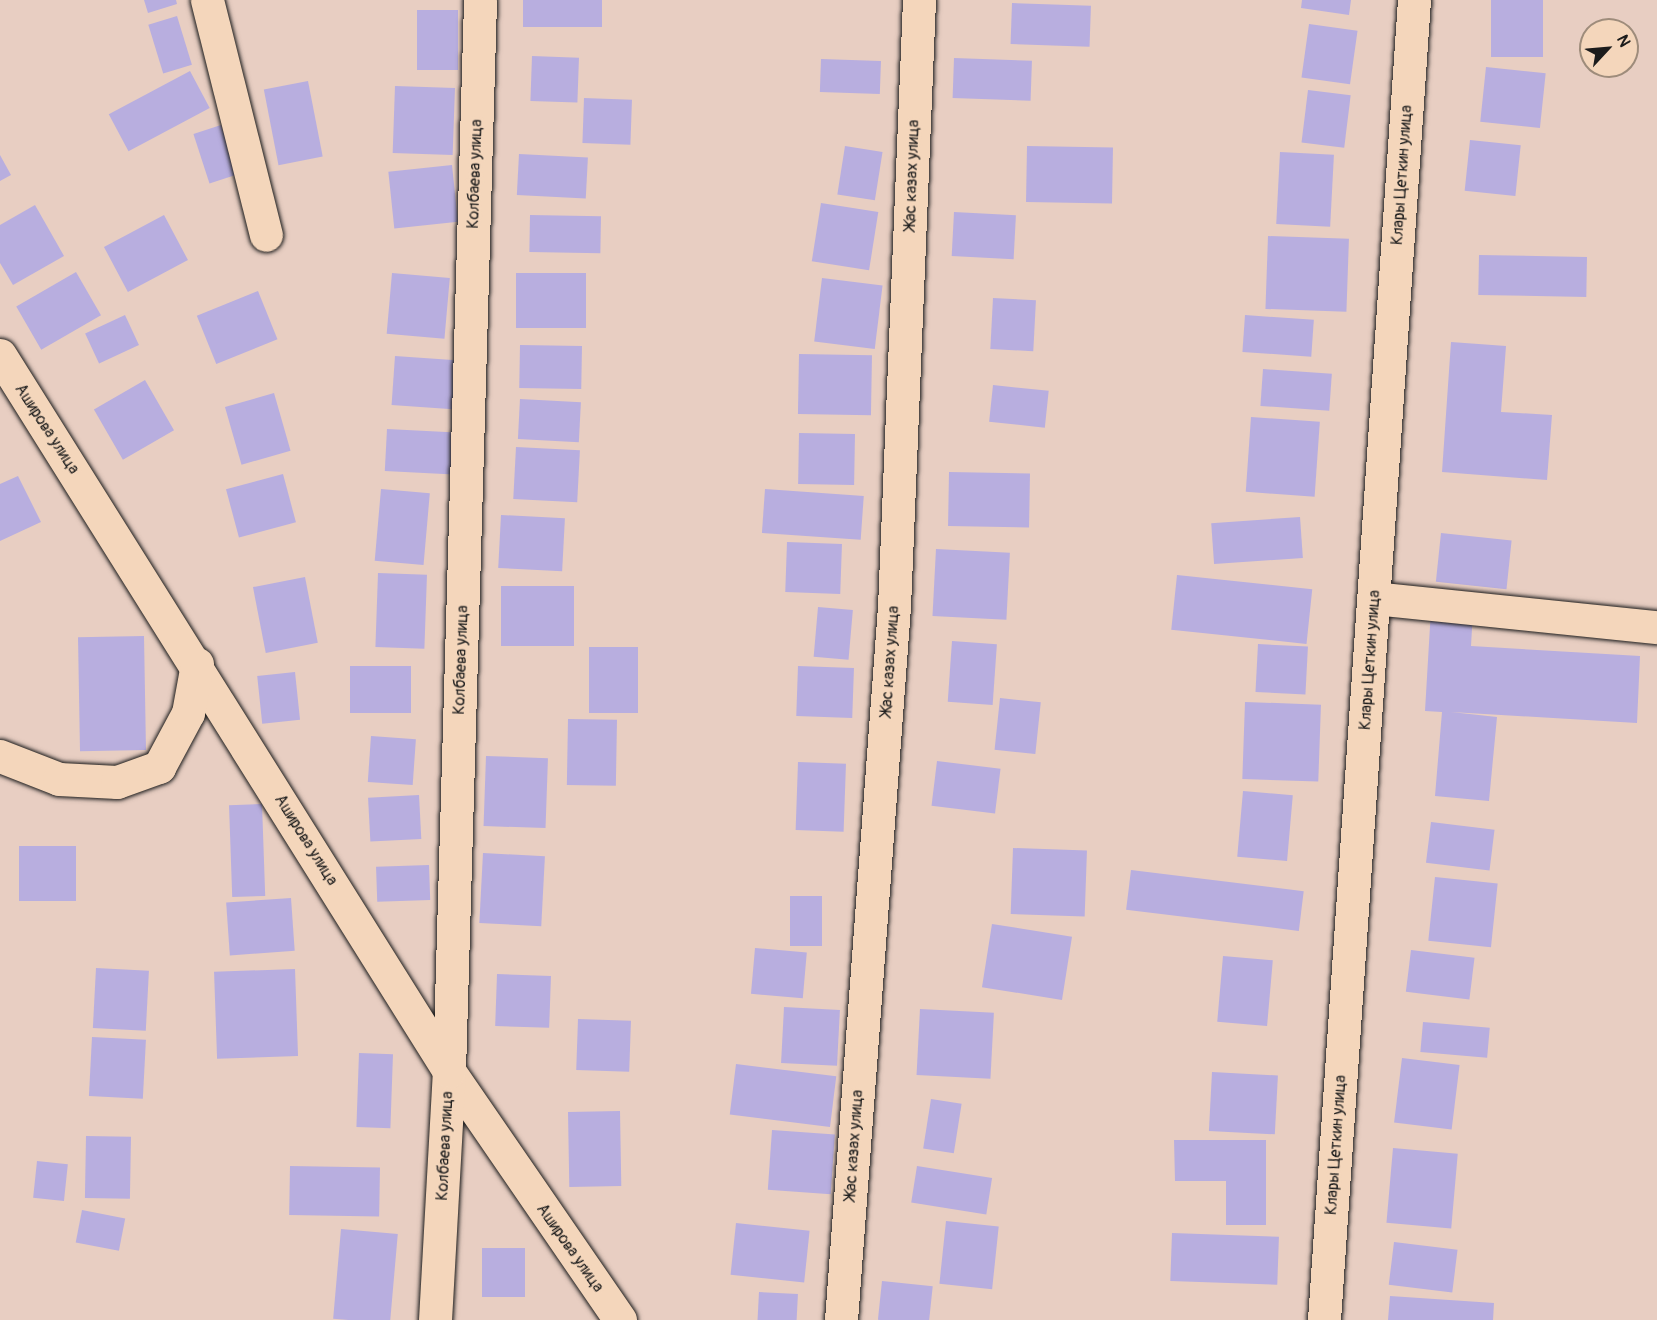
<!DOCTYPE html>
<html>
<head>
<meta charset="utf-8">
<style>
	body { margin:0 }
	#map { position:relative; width:1657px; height:1320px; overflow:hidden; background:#e8cec2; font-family:Pangolin,sans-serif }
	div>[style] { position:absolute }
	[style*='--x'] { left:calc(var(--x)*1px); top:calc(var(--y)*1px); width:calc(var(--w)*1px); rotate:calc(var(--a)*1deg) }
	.building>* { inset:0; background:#b8aedf; transform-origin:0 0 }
	.roads { filter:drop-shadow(0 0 2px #1c1c1c) drop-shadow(0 0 2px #1c1c1c) }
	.minor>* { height:33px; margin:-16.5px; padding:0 16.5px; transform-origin:16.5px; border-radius:16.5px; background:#f4d6bb }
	span { translate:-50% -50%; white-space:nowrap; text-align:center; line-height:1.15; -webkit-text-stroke:5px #f4d6bb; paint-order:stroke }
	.street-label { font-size:16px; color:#1c1c1c }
	.north { position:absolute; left:1579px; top:18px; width:60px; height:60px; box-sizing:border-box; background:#f4d6bb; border:2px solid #9e8c7b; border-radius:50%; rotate:64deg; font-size:16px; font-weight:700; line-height:24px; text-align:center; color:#1c1c1c }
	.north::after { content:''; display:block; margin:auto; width:21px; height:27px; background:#1c1c1c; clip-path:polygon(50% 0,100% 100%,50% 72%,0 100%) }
</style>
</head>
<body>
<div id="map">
	<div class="building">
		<div style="clip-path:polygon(144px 0,176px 0,177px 4px,148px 13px)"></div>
		<div style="left:523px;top:0;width:79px;height:27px"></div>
		<div style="clip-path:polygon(1302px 0,1351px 0,1349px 15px,1301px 8px)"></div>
		<div style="left:1491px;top:0;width:52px;height:57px"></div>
		<div style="left:1012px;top:3px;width:79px;height:41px;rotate:2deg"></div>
		<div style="left:417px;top:10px;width:41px;height:60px"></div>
		<div style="left:177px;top:16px;width:51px;height:30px;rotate:73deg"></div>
		<div style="left:1309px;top:24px;width:49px;height:54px;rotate:8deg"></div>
		<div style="left:532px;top:56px;width:47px;height:45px;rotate:2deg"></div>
		<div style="left:954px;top:58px;width:78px;height:40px;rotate:2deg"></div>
		<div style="left:821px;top:59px;width:60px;height:33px;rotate:2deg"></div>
		<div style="left:1486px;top:67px;width:60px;height:55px;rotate:6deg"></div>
		<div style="left:190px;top:71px;width:42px;height:92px;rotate:62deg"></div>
		<div style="left:308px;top:81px;width:77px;height:45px;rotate:79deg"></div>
		<div style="left:395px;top:86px;width:60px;height:67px;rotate:2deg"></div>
		<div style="left:1308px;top:90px;width:43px;height:53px;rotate:7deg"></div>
		<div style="left:584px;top:98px;width:48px;height:45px;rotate:2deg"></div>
		<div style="left:221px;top:125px;width:52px;height:29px;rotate:72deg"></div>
		<div style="left:1470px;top:140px;width:51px;height:51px;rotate:6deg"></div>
		<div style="left:845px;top:146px;width:38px;height:49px;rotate:9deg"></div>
		<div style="left:1027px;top:146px;width:86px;height:56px;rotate:1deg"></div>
		<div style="left:1280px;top:152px;width:54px;height:72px;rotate:3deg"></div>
		<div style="left:519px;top:154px;width:69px;height:41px;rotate:3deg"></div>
		<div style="clip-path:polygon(0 155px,11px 175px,0 181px)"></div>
		<div style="left:452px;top:165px;width:57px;height:64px;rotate:84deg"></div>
		<div style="left:821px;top:203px;width:58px;height:59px;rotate:9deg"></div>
		<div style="clip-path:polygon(35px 205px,64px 256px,13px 285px,0 263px,0 225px)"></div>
		<div style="left:954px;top:212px;width:62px;height:44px;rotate:3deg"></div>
		<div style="left:164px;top:215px;width:51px;height:68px;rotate:62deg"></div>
		<div style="left:530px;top:215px;width:71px;height:37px;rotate:1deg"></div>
		<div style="left:1268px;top:236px;width:81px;height:73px;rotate:2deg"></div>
		<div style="left:1479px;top:255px;width:108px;height:40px;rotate:1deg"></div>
		<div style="left:76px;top:272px;width:50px;height:69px;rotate:60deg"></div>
		<div style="left:392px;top:273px;width:58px;height:61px;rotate:5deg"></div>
		<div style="left:516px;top:273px;width:70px;height:55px"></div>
		<div style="left:822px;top:278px;width:61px;height:64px;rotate:7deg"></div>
		<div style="left:258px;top:291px;width:52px;height:66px;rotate:68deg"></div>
		<div style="left:993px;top:298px;width:43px;height:51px;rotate:3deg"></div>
		<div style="left:125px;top:315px;width:33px;height:44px;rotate:65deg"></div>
		<div style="left:1245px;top:315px;width:69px;height:37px;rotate:4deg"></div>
		<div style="clip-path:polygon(1451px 342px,1506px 346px,1501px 412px,1552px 415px,1547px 480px,1442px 472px)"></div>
		<div style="left:520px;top:345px;width:62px;height:43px;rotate:1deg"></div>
		<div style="left:799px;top:354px;width:73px;height:60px;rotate:1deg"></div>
		<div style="left:395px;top:356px;width:65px;height:49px;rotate:4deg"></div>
		<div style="left:1263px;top:369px;width:69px;height:37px;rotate:4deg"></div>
		<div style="left:145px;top:380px;width:58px;height:59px;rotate:60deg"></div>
		<div style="left:993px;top:385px;width:56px;height:37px;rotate:6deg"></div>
		<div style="left:274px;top:393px;width:60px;height:51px;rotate:74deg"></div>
		<div style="left:520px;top:399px;width:61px;height:40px;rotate:3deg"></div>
		<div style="left:1251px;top:417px;width:69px;height:75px;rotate:4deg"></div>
		<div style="left:387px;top:429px;width:69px;height:42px;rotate:3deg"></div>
		<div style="left:799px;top:433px;width:56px;height:51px;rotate:1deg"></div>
		<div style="left:516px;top:447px;width:64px;height:52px;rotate:3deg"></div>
		<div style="left:949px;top:472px;width:81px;height:54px;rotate:1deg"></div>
		<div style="left:283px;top:474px;width:50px;height:59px;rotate:75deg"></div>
		<div style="clip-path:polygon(18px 476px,41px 522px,0 541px,0 484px)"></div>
		<div style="left:381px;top:489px;width:49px;height:72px;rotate:5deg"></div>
		<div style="left:765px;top:489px;width:99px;height:44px;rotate:4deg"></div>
		<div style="left:501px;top:515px;width:64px;height:53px;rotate:3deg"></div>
		<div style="left:1300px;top:517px;width:41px;height:89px;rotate:86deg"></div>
		<div style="left:1441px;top:533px;width:71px;height:49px;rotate:6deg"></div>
		<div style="left:787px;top:542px;width:55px;height:50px;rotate:2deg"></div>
		<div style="left:936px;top:549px;width:74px;height:67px;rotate:3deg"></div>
		<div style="left:378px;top:573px;width:49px;height:74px;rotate:2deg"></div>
		<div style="left:1177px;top:575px;width:136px;height:55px;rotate:6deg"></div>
		<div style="left:305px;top:577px;width:67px;height:53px;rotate:79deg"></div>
		<div style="left:501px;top:586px;width:73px;height:60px"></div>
		<div style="left:818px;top:607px;width:35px;height:50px;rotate:5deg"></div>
		<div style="clip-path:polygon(1431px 609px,1473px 611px,1471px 646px,1640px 656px,1637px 723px,1451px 712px,1497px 717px,1489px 801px,1435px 796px,1442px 712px,1425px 711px)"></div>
		<div style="left:144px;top:636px;width:114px;height:66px;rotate:89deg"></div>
		<div style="left:952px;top:641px;width:45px;height:61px;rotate:4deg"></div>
		<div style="left:1258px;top:644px;width:50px;height:48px;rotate:3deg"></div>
		<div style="left:589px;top:647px;width:49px;height:66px"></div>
		<div style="left:350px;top:666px;width:61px;height:47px"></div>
		<div style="left:798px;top:666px;width:56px;height:50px;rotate:2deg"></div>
		<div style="left:295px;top:672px;width:48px;height:38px;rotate:84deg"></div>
		<div style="left:1000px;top:698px;width:41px;height:52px;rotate:6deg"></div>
		<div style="left:1245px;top:702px;width:76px;height:77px;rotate:2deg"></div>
		<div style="left:568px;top:719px;width:49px;height:66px;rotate:1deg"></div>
		<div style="left:371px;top:736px;width:45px;height:46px;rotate:4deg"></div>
		<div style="left:486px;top:756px;width:62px;height:70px;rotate:2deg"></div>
		<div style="left:937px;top:761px;width:64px;height:45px;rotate:7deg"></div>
		<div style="left:798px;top:762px;width:48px;height:68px;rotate:2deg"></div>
		<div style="left:1243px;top:791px;width:50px;height:66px;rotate:5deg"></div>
		<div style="left:419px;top:795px;width:44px;height:51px;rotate:87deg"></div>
		<div style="left:262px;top:804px;width:92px;height:33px;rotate:88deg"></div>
		<div style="left:1431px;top:822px;width:64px;height:41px;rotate:7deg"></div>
		<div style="left:19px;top:846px;width:57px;height:55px"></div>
		<div style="left:1013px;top:848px;width:74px;height:66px;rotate:2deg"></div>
		<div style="left:483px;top:853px;width:62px;height:70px;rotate:3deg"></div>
		<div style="left:429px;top:865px;width:35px;height:53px;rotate:88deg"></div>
		<div style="left:1131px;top:870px;width:174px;height:40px;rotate:7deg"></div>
		<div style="left:1435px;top:877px;width:63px;height:64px;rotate:6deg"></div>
		<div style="left:790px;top:896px;width:32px;height:50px"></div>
		<div style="left:291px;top:898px;width:53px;height:65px;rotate:86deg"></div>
		<div style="left:992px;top:924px;width:81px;height:64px;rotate:9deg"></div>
		<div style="left:755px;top:948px;width:52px;height:46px;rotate:5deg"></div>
		<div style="left:1411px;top:950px;width:64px;height:42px;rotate:7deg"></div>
		<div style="left:1223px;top:956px;width:50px;height:66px;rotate:5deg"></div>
		<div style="left:96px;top:968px;width:53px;height:60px;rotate:3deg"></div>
		<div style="left:295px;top:969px;width:87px;height:81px;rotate:88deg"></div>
		<div style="left:497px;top:974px;width:54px;height:52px;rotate:2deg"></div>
		<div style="left:784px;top:1007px;width:56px;height:56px;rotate:3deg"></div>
		<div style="left:920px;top:1009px;width:74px;height:66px;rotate:3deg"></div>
		<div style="left:578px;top:1019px;width:53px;height:51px;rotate:2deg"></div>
		<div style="left:1423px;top:1022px;width:67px;height:30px;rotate:5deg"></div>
		<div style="left:92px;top:1037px;width:54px;height:59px;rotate:3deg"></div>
		<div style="left:359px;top:1053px;width:34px;height:74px;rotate:2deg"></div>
		<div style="left:1402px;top:1058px;width:58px;height:65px;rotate:7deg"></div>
		<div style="left:736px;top:1064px;width:101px;height:51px;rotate:7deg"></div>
		<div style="left:1212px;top:1072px;width:66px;height:59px;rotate:3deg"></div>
		<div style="left:931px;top:1099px;width:31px;height:50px;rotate:9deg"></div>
		<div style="left:620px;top:1111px;width:75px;height:52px;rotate:89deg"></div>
		<div style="left:772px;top:1130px;width:63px;height:60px;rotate:4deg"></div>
		<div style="left:86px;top:1136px;width:45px;height:62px;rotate:1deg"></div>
		<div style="clip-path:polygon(1174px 1140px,1266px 1140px,1266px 1225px,1226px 1225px,1226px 1181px,1175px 1181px)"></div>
		<div style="left:1393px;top:1148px;width:65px;height:75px;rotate:5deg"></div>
		<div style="left:37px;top:1161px;width:31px;height:37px;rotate:6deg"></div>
		<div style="left:290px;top:1166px;width:90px;height:49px;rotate:1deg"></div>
		<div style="left:917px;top:1166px;width:76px;height:37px;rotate:9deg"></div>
		<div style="left:82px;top:1210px;width:44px;height:33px;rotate:11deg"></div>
		<div style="left:946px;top:1221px;width:53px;height:63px;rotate:6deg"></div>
		<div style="left:736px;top:1223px;width:74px;height:52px;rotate:6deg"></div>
		<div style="left:341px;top:1229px;width:57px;height:90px;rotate:5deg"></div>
		<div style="left:1172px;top:1233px;width:107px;height:48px;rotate:2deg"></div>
		<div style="left:1394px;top:1242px;width:64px;height:43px;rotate:7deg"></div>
		<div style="left:482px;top:1248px;width:43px;height:49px"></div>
		<div style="left:882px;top:1281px;width:51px;height:39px;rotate:6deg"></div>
		<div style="left:759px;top:1292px;width:39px;height:28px;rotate:3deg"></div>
		<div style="clip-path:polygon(1390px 1296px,1494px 1303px,1493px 1320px,1388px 1320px)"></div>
	</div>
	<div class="roads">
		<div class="minor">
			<div style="--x:207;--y:0;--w:242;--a:75.9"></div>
			<div style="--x:0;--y:355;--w:845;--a:57.91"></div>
			<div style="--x:449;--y:1071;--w:302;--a:55.5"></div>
			<div style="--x:1374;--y:598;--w:284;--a:5.9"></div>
			<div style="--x:0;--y:756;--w:63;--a:21.3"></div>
			<div style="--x:59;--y:779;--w:58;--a:3"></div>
			<div style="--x:117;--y:782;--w:45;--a:-19.7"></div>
			<div style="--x:159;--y:767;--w:61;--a:-61.8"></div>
			<div style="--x:188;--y:713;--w:50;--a:-79.6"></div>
			<div style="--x:435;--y:1320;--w:249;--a:-86.8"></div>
			<div style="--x:449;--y:1071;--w:1071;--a:-88.34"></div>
			<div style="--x:841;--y:1320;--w:715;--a:-85.75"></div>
			<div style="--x:894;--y:607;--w:608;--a:-87.64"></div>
			<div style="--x:1324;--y:1320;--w:1323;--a:-86.1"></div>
		</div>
	</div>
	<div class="street-label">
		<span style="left:475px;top:174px;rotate:-88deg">Колбаева улица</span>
		<span style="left:912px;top:175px;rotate:-88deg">Жас казах улица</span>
		<span style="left:1402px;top:175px;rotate:-86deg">Клары Цеткин улица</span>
		<span style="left:47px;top:429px;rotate:57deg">Аширова улица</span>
		<span style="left:461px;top:660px;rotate:-88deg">Колбаева улица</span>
		<span style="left:1370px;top:660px;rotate:-86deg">Клары Цеткин улица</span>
		<span style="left:890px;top:661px;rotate:-86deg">Жас казах улица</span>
		<span style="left:306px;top:840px;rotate:58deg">Аширова улица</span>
		<span style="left:854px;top:1145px;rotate:-86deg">Жас казах улица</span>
		<span style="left:1336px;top:1145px;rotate:-86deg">Клары Цеткин улица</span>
		<span style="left:445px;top:1146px;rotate:-87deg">Колбаева улица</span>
		<span style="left:570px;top:1248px;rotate:55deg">Аширова улица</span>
	</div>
	<div class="north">N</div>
</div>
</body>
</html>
